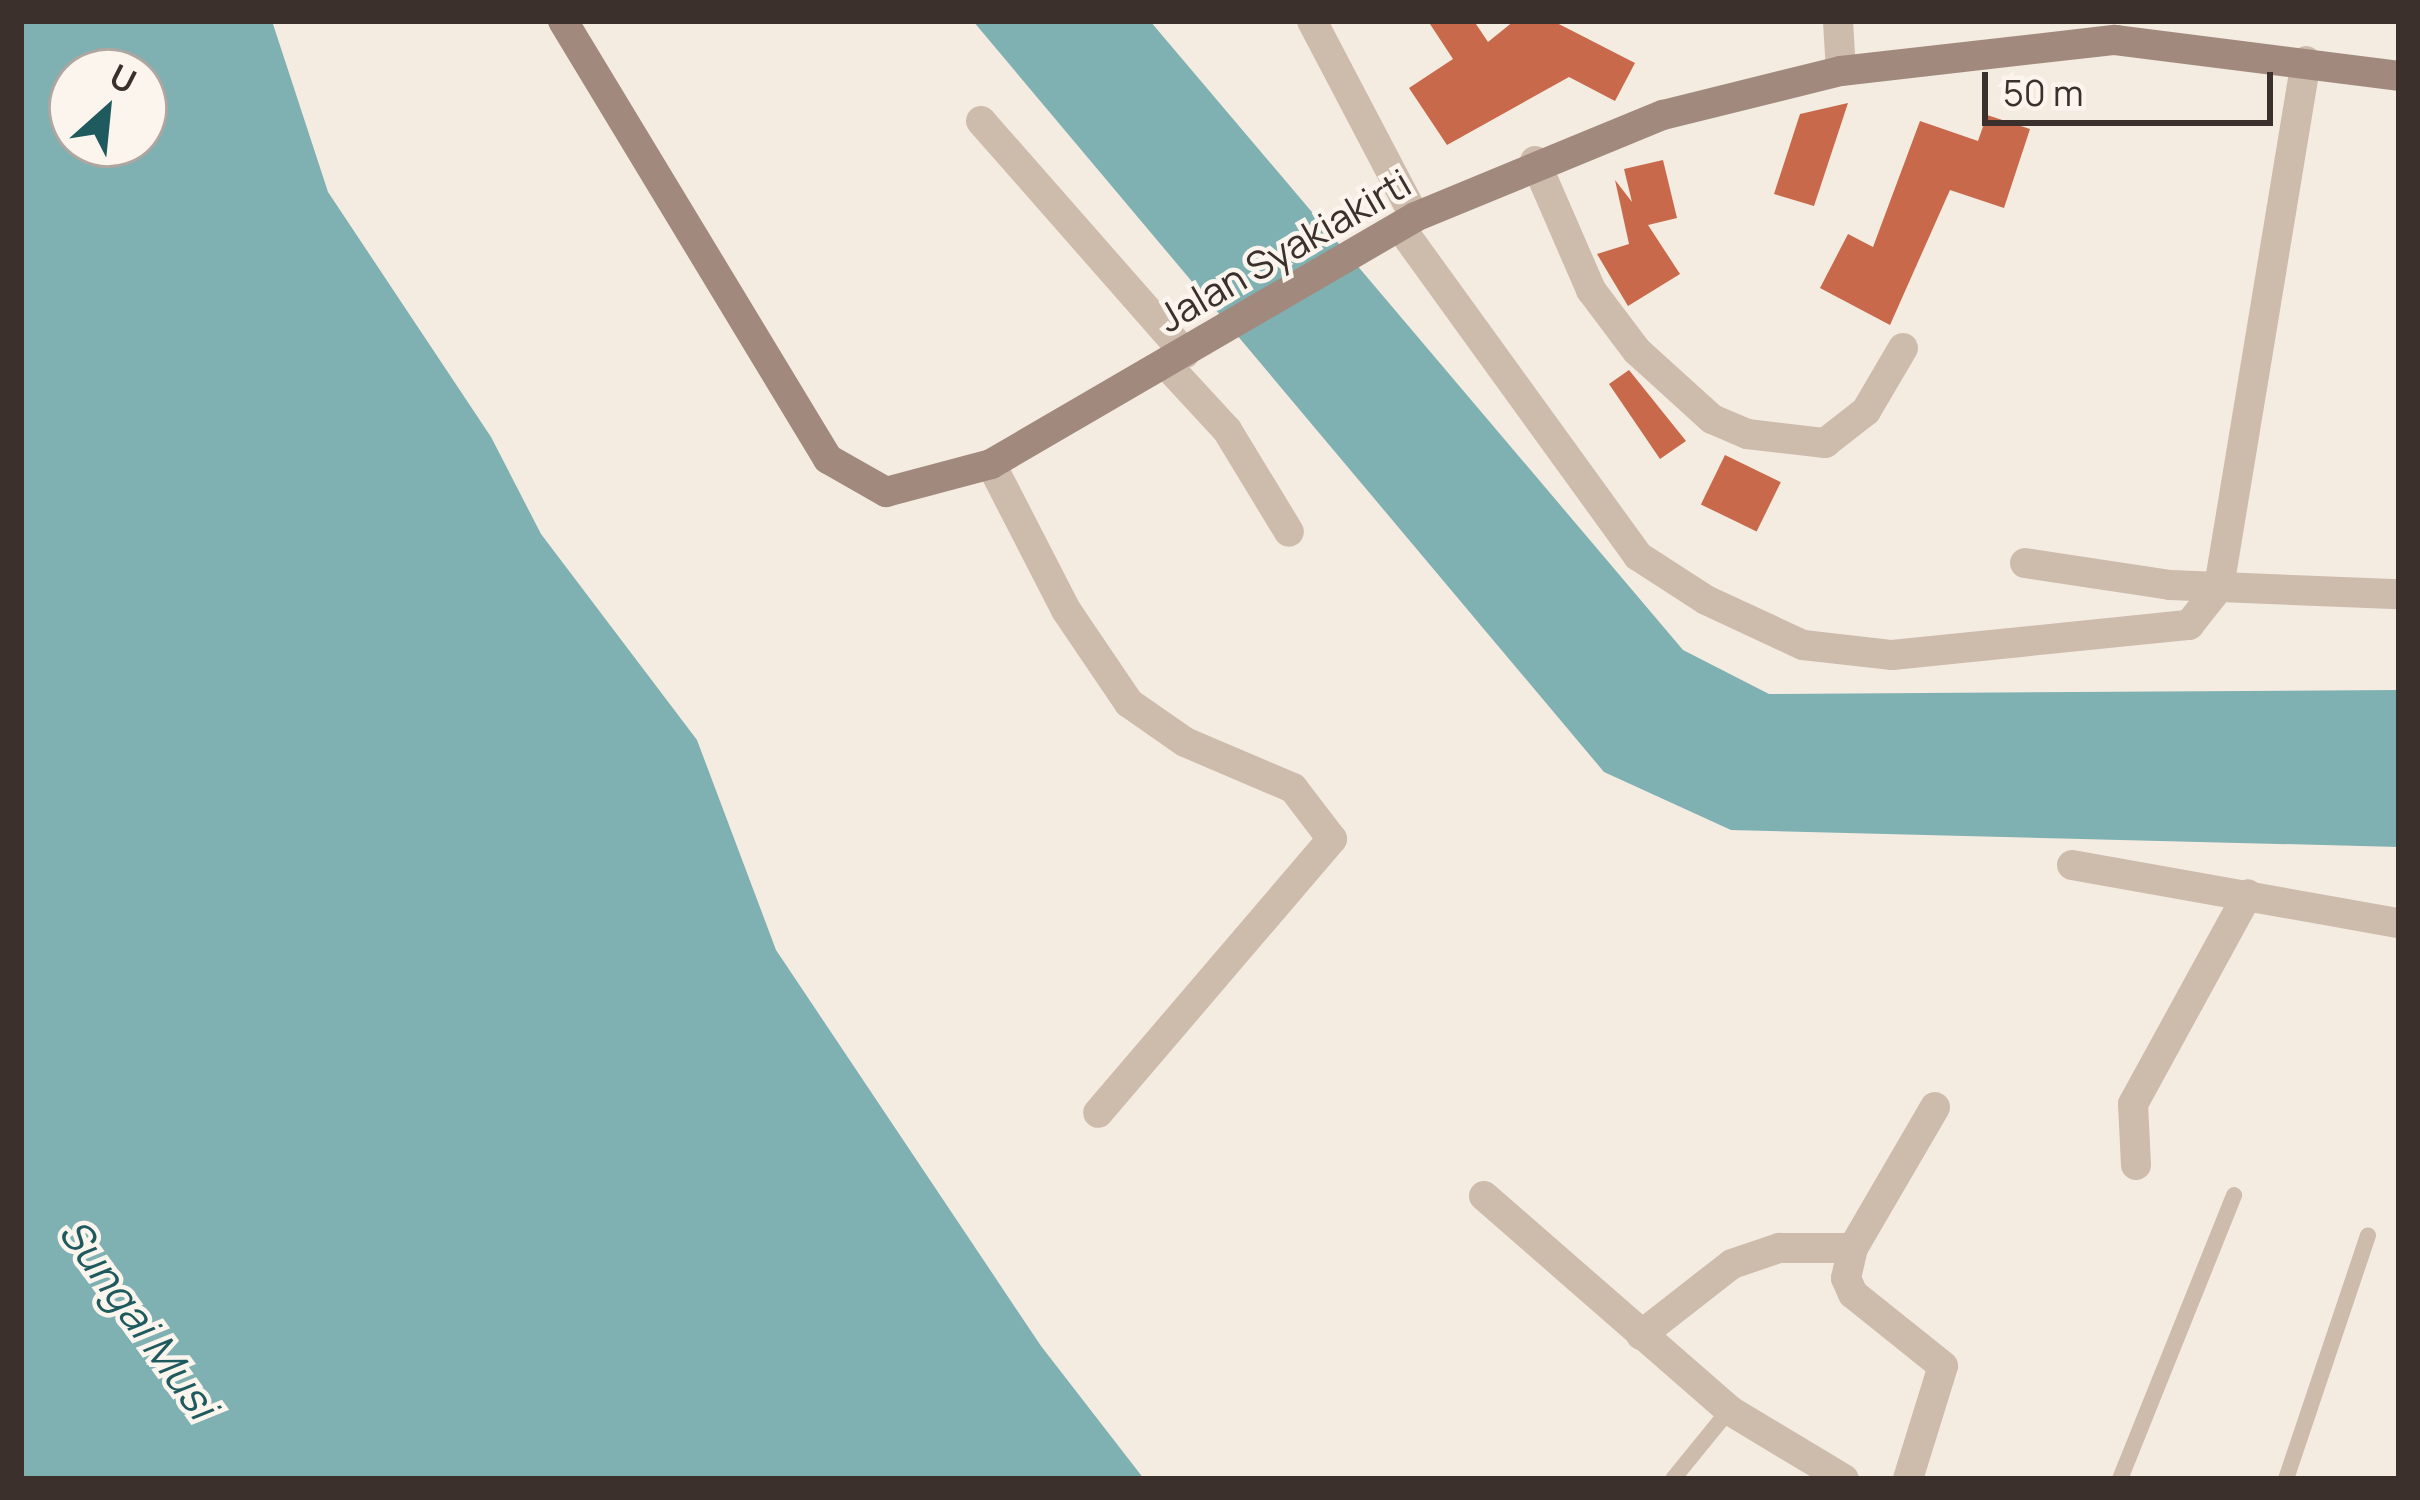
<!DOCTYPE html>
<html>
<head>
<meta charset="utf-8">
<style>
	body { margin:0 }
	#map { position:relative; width:2420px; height:1500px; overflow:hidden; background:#f4ebe1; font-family:Manrope,sans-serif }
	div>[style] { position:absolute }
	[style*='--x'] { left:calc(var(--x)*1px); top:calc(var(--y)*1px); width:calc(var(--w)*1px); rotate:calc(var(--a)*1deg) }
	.water>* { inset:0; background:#7fb0b2 }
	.building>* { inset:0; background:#c8694b; transform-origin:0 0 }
	.lane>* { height:16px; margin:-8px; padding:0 8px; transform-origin:8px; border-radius:8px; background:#cdbbac }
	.street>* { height:30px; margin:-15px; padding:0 15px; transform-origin:15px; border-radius:15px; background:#cdbbac }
	.secondary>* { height:30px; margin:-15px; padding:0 15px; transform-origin:15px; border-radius:15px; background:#a18a7d }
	span { translate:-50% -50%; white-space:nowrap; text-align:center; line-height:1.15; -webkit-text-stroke:9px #fbf5ee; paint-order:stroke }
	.street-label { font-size:39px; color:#3b302b }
	.water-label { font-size:42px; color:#1f5a5e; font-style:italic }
	.frame { position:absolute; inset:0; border:24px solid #3b302b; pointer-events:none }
	.north { position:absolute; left:48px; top:48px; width:120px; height:120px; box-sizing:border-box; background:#fbf5ee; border:3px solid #aea6a0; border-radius:50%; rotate:27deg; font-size:33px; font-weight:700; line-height:48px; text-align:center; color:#3b302b }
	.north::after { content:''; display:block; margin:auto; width:42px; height:54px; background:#1f5a5e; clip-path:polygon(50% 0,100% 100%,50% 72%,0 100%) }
	.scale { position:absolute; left:1982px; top:72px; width:291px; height:54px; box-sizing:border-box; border:6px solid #3b302b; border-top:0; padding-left:15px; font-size:36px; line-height:42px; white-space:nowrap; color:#3b302b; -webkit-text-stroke:9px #fbf5ee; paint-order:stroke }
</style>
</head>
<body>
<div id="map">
	<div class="water">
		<div style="clip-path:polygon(evenodd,21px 21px,272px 21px,328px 192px,491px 437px,541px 534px,697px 740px,776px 950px,1041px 1346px,1144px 1479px,21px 1479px,21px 21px,72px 72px,144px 72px,144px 144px,72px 144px,72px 72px)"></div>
		<div style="clip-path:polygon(973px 21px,1150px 21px,1683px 650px,1769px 694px,2399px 690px,2399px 847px,1731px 830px,1604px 772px)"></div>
	</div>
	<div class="building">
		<div style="clip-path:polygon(1428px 21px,1474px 21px,1488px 42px,1514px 21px,1553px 21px,1635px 63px,1615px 101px,1569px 77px,1447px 145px,1409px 88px,1453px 59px)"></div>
		<div style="clip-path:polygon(1848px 103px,1814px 206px,1774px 194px,1800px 114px)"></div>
		<div style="clip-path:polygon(1987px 115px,2030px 129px,2004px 208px,1950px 190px,1890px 325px,1820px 288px,1848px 234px,1873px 247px,1920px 121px,1978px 141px)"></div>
		<div style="clip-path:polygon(1663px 160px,1677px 218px,1648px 225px,1680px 274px,1628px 306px,1597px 254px,1629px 244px,1615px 180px,1632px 202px,1624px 169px)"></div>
		<div style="clip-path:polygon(1629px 370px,1686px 441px,1660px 459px,1609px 384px)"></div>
		<div style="left:1725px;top:455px;width:62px;height:55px;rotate:26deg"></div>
	</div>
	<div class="lane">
		<div style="--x:1673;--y:1479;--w:89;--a:-50.9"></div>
		<div style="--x:2120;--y:1479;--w:306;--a:-68.1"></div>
		<div style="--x:2286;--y:1479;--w:257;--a:-71.4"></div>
	</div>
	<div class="street">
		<div style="--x:1312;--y:21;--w:221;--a:62.3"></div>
		<div style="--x:1838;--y:21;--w:50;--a:86.6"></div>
		<div style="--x:981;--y:121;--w:309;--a:48.7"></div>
		<div style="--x:1535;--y:161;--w:141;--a:66.5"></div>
		<div style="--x:1591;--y:290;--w:76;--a:53"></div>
		<div style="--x:1637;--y:351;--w:101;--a:42.2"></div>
		<div style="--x:1712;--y:419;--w:38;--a:23"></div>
		<div style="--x:1747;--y:434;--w:79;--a:6.6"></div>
		<div style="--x:1825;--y:443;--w:52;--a:-38"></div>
		<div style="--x:1866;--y:411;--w:73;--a:-59.6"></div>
		<div style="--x:1400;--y:227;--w:406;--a:54.1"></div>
		<div style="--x:1638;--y:556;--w:81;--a:32.9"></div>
		<div style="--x:1706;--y:600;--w:107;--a:24.9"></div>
		<div style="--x:1803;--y:645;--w:90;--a:6.4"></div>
		<div style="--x:1892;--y:655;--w:299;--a:-5.8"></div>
		<div style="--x:2189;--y:625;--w:48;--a:-51.7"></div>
		<div style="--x:2219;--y:587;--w:533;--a:-80.61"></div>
		<div style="--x:1166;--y:364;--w:90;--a:47.3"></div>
		<div style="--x:1227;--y:430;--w:119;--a:58.7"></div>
		<div style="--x:991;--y:464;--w:164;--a:62.8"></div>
		<div style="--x:1066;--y:610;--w:112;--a:55.9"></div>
		<div style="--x:1129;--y:703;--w:68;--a:34.9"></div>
		<div style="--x:1185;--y:742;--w:117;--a:23.1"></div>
		<div style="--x:1293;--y:788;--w:64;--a:52.6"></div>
		<div style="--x:1332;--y:839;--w:360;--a:130.5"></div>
		<div style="--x:2025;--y:563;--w:147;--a:8.6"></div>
		<div style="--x:2170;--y:585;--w:229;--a:2.3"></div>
		<div style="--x:2072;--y:865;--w:332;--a:10.1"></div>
		<div style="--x:2136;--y:1165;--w:61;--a:-92.8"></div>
		<div style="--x:2133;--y:1104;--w:239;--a:-61.3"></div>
		<div style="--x:1484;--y:1196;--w:325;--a:41.1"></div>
		<div style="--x:1729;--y:1410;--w:134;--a:31"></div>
		<div style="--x:1641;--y:1335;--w:115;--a:-38"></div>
		<div style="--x:1732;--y:1264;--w:50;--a:-18.8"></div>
		<div style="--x:1779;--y:1248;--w:74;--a:0"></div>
		<div style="--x:1908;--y:1479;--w:118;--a:-72.8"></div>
		<div style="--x:1943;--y:1366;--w:115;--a:-141.3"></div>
		<div style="--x:1853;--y:1294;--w:17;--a:-114"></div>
		<div style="--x:1846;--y:1278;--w:31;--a:-77"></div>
		<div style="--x:1853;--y:1248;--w:163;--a:-59.8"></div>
	</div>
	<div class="secondary">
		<div style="--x:563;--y:21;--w:512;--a:58.83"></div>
		<div style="--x:828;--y:459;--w:67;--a:29.6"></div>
		<div style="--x:886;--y:492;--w:109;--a:-14.9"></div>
		<div style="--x:991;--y:464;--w:491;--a:-30.2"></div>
		<div style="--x:1415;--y:217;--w:268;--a:-22.4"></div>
		<div style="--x:1663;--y:115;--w:183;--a:-13.9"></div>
		<div style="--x:1841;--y:71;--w:276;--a:-6.5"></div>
		<div style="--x:2115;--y:40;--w:286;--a:7.2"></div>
	</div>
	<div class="street-label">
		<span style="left:1284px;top:250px;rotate:-30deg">Jalan Syakiakirti</span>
	</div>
	<div class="water-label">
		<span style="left:139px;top:1318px;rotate:54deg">Sungai Musi</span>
	</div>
	<div class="frame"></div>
	<div class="north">U</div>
	<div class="scale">50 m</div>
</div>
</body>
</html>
